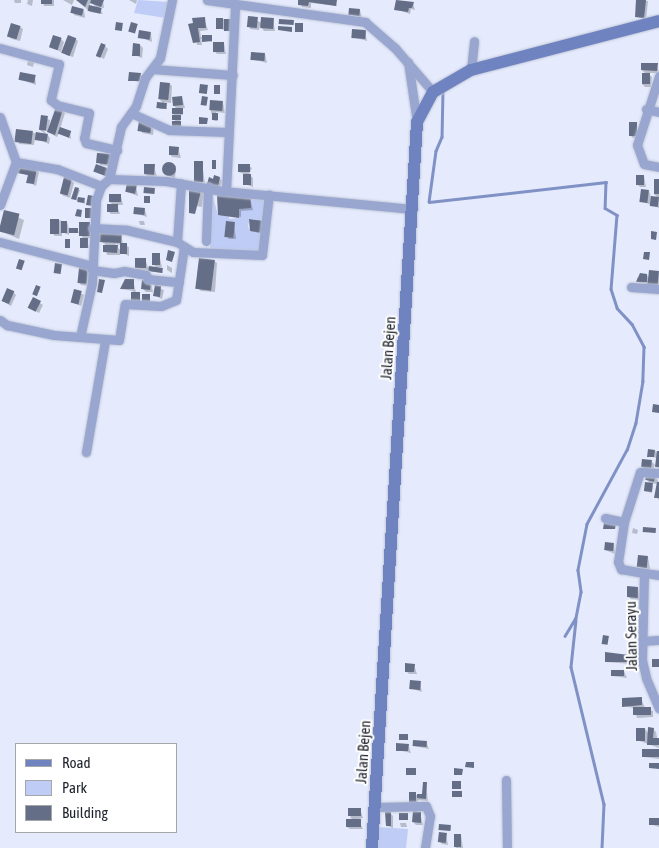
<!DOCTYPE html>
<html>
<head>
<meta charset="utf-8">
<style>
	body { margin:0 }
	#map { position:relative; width:659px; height:848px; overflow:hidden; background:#e5ebfd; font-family:"Asap Condensed",sans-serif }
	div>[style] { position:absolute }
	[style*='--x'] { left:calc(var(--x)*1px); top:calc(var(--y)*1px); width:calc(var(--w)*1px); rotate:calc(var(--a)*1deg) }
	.green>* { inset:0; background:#beccf6 }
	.shadow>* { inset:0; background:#0003 }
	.stream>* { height:2.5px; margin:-1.25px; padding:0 1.25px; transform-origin:1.25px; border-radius:1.25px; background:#8091c5 }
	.building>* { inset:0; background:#656e87; transform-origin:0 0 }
	.round { border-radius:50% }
	.roads { filter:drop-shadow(0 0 1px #c1c7d7) drop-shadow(0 0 1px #c1c7d7) }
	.street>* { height:9px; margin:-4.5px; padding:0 4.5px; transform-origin:4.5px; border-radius:4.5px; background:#98a6d0 }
	.secondary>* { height:12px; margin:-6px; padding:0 6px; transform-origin:6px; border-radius:6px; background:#7083c1 }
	span { translate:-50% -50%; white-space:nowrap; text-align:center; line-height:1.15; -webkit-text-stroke:4px #fff; paint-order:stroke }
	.street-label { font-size:15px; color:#1d212b }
	.legend { position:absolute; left:15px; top:743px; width:162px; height:90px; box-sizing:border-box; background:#fff; border:1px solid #a5a6aa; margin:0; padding:6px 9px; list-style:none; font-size:15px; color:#1d212b }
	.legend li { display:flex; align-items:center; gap:10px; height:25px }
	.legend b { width:25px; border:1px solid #a5a6aa }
</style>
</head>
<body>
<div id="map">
	<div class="green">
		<div style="clip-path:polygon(138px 0,168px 2px,166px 18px,134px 13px)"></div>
		<div style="clip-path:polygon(211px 190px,218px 215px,229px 215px,229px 219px,239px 218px,239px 208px,250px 193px,267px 196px,265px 221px,250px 219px,248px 226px,250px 231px,263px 233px,263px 253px,210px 252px)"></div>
		<div style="clip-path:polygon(377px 827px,408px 829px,406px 848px,374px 848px)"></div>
	</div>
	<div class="shadow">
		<div style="clip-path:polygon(14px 0,21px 0,21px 3px,15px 3px)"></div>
		<div style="clip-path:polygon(28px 0,33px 0,32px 6px,27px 4px)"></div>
		<div style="clip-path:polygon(42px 0,54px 0,54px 6px,44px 6px)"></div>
		<div style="clip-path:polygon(63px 0,74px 0,72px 5px)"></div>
		<div style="clip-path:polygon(evenodd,77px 0,103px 0,104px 8px,99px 7px,103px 14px,90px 12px,77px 0,91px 2px,97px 8px,89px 6px,91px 2px)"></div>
		<div style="clip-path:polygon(129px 0,137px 0,136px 4px)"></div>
		<div style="clip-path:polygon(299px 0,336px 2px,337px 6px,311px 3px,311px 8px,302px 7px)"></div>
		<div style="clip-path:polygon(638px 0,648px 1px,646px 20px,636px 16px)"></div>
		<div style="clip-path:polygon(413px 3px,415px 10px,411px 9px,410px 14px,396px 9px)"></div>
		<div style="clip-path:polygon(73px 7px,84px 10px,85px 18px,74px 15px)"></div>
		<div style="clip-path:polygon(360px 10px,362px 18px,350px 14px)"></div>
		<div style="clip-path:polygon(249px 17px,262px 23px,273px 19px,275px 31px,264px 31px,260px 26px,259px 30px,250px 29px)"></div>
		<div style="clip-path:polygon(204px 19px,208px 30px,200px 31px,201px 37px,211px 36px,212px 42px,201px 39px,202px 45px,197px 45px,194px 24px)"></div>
		<div style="clip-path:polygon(222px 19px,232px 20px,234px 33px,218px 28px)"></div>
		<div style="clip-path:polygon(20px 27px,23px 29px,20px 41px,12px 39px,9px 37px)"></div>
		<div style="clip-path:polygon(365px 31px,367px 41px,353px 37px)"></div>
		<div style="clip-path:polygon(151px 33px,152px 42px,140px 37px)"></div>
		<div style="clip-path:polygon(61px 39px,64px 42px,61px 52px,51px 47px)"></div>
		<div style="clip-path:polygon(75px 39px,78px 41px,73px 57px,66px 55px,64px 52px)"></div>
		<div style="clip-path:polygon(224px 43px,226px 54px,217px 54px,214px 51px)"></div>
		<div style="clip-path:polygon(140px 45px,143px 48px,142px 58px,134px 55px)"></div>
		<div style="clip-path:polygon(105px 46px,108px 49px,104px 59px,97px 55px)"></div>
		<div style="clip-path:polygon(265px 54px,267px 63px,252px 59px)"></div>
		<div style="clip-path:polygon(28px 60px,34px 62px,33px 67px,27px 65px)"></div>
		<div style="clip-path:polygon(657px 65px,659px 73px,647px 73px,652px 77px,651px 87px,645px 87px,642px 84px,647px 75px,642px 70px)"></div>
		<div style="clip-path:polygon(140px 74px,143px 83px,130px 80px)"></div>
		<div style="clip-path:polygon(35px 77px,36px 85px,19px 79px)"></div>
		<div style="clip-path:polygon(170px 84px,172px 86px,171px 103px,164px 102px,167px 109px,159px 109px,164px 104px,159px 99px)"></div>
		<div style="clip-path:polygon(182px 97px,185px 108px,181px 108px,183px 115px,179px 115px,182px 129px,173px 128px,176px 117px,173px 114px,177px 109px,174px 106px)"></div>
		<div style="clip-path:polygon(223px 103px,225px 113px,216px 112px,218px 121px,214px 121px,210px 109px)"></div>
		<div style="clip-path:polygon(63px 110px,65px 113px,60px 129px,70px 132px,71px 139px,59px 133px,57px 137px,53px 135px,49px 131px)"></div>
		<div style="clip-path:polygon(42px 117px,50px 120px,48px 132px,41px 128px,50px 138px,49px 144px,35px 138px,34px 145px,19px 144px,17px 131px,45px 134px,40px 130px)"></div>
		<div style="clip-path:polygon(140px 122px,154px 126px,153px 135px,142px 133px)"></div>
		<div style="clip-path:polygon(636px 123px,639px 138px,633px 138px,630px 135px)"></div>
		<div style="clip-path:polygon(178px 148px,181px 158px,172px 157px,170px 154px)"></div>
		<div style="clip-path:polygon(98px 154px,115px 167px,100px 165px)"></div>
		<div style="clip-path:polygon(166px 162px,176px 166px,175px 179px,164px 174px)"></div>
		<div style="clip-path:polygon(202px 162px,205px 184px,198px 184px,195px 181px)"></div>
		<div style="clip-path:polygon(154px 166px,157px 177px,148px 177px,145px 174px)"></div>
		<div style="clip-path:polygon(249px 166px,252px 168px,249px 174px,253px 178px,253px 187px,244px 184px,244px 174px,239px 172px)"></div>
		<div style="clip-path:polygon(36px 169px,39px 172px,36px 186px,28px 182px,29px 176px,18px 172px)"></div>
		<div style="clip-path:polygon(644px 176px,646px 187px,640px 187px,637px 184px)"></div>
		<div style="clip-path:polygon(220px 178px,222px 181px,220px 189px,210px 179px)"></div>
		<div style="clip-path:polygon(71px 180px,74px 183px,70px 198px,64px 196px,61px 194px)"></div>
		<div style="clip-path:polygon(655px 180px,659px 180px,659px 208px,641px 201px,649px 191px,651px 197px,658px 198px,654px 194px)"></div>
		<div style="clip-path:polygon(136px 186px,138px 196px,127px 192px)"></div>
		<div style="clip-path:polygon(190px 187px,204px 191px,202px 207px,196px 206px,196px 211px,190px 212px)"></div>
		<div style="clip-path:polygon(75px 188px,80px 190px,77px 198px,84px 199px,85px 204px,73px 199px)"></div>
		<div style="clip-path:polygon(249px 194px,253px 210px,241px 211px,241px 217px,219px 215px,218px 196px)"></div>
		<div style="clip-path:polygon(121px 196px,123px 205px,117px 205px,120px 214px,111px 214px,108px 211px,113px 205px,110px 202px)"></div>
		<div style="clip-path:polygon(145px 210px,147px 217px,135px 213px)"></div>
		<div style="clip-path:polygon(5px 212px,24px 220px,19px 239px,0 231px)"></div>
		<div style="clip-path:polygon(58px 220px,67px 222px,69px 229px,80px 232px,89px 223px,92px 226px,91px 238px,86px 238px,89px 248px,82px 248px,84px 240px,80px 233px,69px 231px,69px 235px,62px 232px,62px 236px,55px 236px,52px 233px)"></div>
		<div style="clip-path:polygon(139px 221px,144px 221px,145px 225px,140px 225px)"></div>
		<div style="clip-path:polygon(264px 222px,266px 235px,251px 231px)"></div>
		<div style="clip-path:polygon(234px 223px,236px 239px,229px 239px,226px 236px)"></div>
		<div style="clip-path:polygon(evenodd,121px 234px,123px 244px,129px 247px,129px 256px,120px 252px,120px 255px,107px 255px,105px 244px,100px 241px,121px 234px,115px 244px,122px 245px,121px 251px,115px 244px)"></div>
		<div style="clip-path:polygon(159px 254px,162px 267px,156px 267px,153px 264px)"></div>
		<div style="clip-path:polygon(145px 259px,148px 267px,162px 269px,163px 273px,139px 270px,136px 268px)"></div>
		<div style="clip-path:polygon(214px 261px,217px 263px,215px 292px,201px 291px,198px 288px)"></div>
		<div style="clip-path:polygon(167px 265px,172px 268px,172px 273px,167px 270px)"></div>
		<div style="clip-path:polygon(88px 270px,89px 286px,81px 285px,79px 282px)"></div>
		<div style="clip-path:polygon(659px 272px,659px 287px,637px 282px,637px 278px,647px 275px,650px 278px)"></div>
		<div style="clip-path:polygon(133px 280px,136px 293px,140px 294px,140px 301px,132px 300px,133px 291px,121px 289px)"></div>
		<div style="clip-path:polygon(151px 282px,153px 292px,146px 292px,143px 289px)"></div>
		<div style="clip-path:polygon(156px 287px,164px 290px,162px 299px,155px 296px)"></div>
		<div style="clip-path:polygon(75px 290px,84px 295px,81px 306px,71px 302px)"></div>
		<div style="clip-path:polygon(13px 292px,16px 295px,11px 306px,2px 301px)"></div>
		<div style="clip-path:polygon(34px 299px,43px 305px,39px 313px,30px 308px)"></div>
		<div style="clip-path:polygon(654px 451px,659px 452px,659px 469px,654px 465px,654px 470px,645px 469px,642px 467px,652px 462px,656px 466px,657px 458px,648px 456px)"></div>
		<div style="clip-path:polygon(655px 475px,659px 483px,659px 500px,656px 497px,658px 484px,650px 483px,653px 486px,652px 493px,645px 491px,651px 485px,647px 480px)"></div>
		<div style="clip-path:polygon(633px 528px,638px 530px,637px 534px,632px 533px)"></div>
		<div style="clip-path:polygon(614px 545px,615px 554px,605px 550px)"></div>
		<div style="clip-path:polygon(648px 557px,650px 569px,642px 569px,639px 566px)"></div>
		<div style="clip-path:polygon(638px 588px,640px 600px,631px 599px,628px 596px)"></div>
		<div style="clip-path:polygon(628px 657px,631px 664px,606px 662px)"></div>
		<div style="clip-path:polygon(414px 665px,417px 674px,409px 674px,406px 671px)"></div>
		<div style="clip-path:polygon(624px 671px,627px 678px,612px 676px)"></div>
		<div style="clip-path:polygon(420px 683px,422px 692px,410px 688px)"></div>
		<div style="clip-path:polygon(641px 698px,645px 708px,653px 711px,653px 717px,637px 718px,634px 708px,623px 706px)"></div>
		<div style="clip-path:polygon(645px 729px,649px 734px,653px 729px,656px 732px,659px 748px,637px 740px)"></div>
		<div style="clip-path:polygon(426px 742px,429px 749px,414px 746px)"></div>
		<div style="clip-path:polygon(408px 745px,411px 753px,397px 750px)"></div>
		<div style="clip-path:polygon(659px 750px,659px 759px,644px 757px)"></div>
		<div style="clip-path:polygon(426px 784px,428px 801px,418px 800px,418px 806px,410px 794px,423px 796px)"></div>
		<div style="clip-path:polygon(360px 809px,363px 818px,358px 819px,363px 829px,350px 829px,347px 827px,354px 821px,350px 817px)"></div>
		<div style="clip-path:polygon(390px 813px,393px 816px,393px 828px,387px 826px)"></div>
		<div style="clip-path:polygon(420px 813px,423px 825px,416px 825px,413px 822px)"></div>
		<div style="clip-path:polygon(659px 819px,659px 827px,650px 824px)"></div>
		<div style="clip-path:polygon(400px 823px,406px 823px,407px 827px,401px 827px)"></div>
		<div style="clip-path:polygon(446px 834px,448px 845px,442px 844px,440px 842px)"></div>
		<div style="clip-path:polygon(461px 835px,463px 848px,456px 848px,455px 846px)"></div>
	</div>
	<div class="stream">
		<div style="--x:443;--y:91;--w:46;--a:91.2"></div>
		<div style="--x:442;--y:137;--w:15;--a:113"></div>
		<div style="--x:436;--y:151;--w:51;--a:97.8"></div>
		<div style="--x:429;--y:202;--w:178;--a:-6.4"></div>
		<div style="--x:606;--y:182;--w:26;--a:92"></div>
		<div style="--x:605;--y:208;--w:14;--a:30"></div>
		<div style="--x:617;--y:215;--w:74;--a:94.6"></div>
		<div style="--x:611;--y:289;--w:20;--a:72"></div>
		<div style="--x:617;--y:308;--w:22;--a:47"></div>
		<div style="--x:632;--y:324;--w:26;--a:62"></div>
		<div style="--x:644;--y:347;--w:34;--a:92"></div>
		<div style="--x:643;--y:381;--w:43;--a:99.5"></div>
		<div style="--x:636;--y:423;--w:28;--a:108"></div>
		<div style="--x:627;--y:450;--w:84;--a:118.4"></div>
		<div style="--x:587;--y:524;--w:47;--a:101.1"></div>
		<div style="--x:578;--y:570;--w:22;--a:82"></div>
		<div style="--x:581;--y:592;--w:26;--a:101"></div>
		<div style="--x:576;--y:618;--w:21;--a:121"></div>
		<div style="--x:576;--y:620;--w:47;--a:96.1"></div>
		<div style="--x:571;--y:667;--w:141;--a:76.5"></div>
		<div style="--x:604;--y:804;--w:44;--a:92.6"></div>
	</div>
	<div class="building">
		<div style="left:41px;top:0;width:11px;height:4px"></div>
		<div style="clip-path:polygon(76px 0,88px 0,85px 7px)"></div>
		<div style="clip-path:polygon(91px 0,104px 0,101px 7px,90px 3px)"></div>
		<div style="clip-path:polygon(298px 0,337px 0,336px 6px,309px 2px,308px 6px,298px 5px)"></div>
		<div style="clip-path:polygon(396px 0,414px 2px,412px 8px,409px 8px,408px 12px,394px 10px)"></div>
		<div style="clip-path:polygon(636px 0,646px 0,644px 18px,635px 17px)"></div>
		<div style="left:89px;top:5px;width:13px;height:6px;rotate:13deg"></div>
		<div style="left:72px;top:6px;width:12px;height:7px;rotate:14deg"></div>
		<div style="left:349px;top:8px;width:11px;height:7px;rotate:5deg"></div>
		<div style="left:248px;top:16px;width:10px;height:11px;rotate:6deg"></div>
		<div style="clip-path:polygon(205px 17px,206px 28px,198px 28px,200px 42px,193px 43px,188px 24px,193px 23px,192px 18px)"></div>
		<div style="left:261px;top:17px;width:13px;height:11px;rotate:4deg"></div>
		<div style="left:216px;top:18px;width:7px;height:11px"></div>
		<div style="left:224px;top:19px;width:8px;height:12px"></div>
		<div style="left:279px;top:19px;width:15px;height:5px;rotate:4deg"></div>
		<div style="left:116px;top:22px;width:7px;height:8px;rotate:8deg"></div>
		<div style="left:131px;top:22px;width:7px;height:10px;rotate:16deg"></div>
		<div style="left:11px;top:23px;width:10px;height:14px;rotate:17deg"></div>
		<div style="left:295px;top:23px;width:8px;height:9px"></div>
		<div style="clip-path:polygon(278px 26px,292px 27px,292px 32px,278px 30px)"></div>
		<div style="left:352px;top:29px;width:14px;height:9px;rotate:4deg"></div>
		<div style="left:139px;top:30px;width:12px;height:8px;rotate:9deg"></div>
		<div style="left:53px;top:35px;width:9px;height:13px;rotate:18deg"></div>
		<div style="left:68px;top:35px;width:9px;height:19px;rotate:21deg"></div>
		<div style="clip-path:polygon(202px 35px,212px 35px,212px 41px,202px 42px)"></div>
		<div style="left:213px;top:42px;width:11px;height:10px"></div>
		<div style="left:101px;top:43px;width:5px;height:14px;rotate:22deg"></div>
		<div style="clip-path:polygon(133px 43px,140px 44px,140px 56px,132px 56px)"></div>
		<div style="left:251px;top:52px;width:14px;height:8px;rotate:4deg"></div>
		<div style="clip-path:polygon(641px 63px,658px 63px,657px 71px,641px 70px)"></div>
		<div style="left:20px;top:72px;width:16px;height:8px;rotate:11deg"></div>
		<div style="clip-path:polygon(129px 72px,141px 73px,140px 81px,128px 81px)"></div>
		<div style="left:642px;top:73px;width:8px;height:11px"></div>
		<div style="left:160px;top:82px;width:10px;height:17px;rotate:6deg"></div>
		<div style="left:200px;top:84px;width:8px;height:9px;rotate:7deg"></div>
		<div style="left:214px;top:85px;width:6px;height:9px"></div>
		<div style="left:182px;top:96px;width:9px;height:10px;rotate:84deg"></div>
		<div style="left:202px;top:96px;width:6px;height:9px;rotate:9deg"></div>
		<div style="left:210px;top:100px;width:13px;height:10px;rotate:4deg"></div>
		<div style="left:157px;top:102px;width:10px;height:6px;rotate:6deg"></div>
		<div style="clip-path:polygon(56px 107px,63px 109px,55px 135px,47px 132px)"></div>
		<div style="left:172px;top:108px;width:11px;height:6px"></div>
		<div style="left:212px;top:113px;width:6px;height:7px"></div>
		<div style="left:41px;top:115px;width:7px;height:15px;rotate:8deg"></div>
		<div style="left:172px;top:115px;width:9px;height:5px"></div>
		<div style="clip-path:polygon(199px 117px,208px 118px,207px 124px,199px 124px)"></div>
		<div style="left:139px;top:121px;width:13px;height:10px;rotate:9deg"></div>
		<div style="left:172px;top:121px;width:9px;height:7px"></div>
		<div style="left:629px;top:122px;width:8px;height:14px"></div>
		<div style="left:60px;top:127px;width:12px;height:7px;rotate:20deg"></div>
		<div style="left:16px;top:129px;width:17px;height:13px;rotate:7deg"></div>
		<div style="left:36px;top:132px;width:12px;height:8px;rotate:9deg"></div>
		<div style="clip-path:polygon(169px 146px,179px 147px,178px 155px,169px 155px)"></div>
		<div style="clip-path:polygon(97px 153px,113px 154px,113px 165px,96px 163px)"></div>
		<div style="left:212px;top:160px;width:4px;height:9px"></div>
		<div style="left:194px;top:161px;width:9px;height:21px"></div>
		<div class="round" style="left:162px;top:162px;width:14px;height:14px"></div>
		<div style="clip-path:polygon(19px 164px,37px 168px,34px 184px,26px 183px,28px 175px,17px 173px)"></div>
		<div style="left:96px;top:164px;width:15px;height:8px;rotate:20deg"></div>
		<div style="clip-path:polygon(144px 164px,155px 164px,154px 175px,144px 174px)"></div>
		<div style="left:250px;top:164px;width:8px;height:12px;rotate:90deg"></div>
		<div style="left:243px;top:174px;width:8px;height:11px"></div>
		<div style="clip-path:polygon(214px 175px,220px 177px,218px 187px,207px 184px,209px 177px,213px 179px)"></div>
		<div style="left:636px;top:175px;width:8px;height:10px"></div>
		<div style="left:64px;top:177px;width:8px;height:17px;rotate:14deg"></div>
		<div style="left:654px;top:179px;width:5px;height:15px"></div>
		<div style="left:127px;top:183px;width:10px;height:9px;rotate:11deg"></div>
		<div style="clip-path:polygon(189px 186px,202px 187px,195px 214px,189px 213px)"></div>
		<div style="clip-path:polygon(75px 187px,79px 188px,76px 200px,71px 199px)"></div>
		<div style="left:144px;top:187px;width:11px;height:6px;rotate:5deg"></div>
		<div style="left:641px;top:189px;width:8px;height:13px;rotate:7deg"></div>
		<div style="clip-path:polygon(250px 193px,251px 208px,239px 209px,239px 218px,218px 215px,217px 195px)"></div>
		<div style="left:109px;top:194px;width:12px;height:8px"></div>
		<div style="clip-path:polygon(88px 195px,94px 196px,93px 206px,86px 205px)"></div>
		<div style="left:144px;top:196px;width:6px;height:7px"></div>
		<div style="left:651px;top:196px;width:8px;height:10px;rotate:7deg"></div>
		<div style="left:78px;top:197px;width:7px;height:5px;rotate:8deg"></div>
		<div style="left:107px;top:204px;width:11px;height:8px"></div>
		<div style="left:134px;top:207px;width:11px;height:7px;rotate:5deg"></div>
		<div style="left:85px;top:208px;width:8px;height:10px"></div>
		<div style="clip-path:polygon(77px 209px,82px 210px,81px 217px,75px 216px)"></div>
		<div style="left:4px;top:210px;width:16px;height:22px;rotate:14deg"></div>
		<div style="left:50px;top:219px;width:9px;height:15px"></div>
		<div style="clip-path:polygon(249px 219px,265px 221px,263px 233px,250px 231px)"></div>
		<div style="left:61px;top:221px;width:6px;height:12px"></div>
		<div style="left:226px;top:221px;width:9px;height:16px;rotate:6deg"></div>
		<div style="left:79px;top:222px;width:11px;height:14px"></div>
		<div style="left:69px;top:228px;width:9px;height:5px"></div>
		<div style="clip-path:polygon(99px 231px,122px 232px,121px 243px,127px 243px,127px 254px,120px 254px,120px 243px,99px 242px)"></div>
		<div style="clip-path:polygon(651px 231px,657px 232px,656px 240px,651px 239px)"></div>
		<div style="left:80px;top:238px;width:8px;height:10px"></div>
		<div style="left:65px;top:239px;width:5px;height:9px"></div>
		<div style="clip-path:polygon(103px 245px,118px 245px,117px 253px,103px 252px)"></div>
		<div style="clip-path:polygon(168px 250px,175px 252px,172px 262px,166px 260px)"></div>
		<div style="clip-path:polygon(644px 252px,650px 252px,649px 260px,643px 259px)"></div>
		<div style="left:152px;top:253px;width:8px;height:12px"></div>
		<div style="left:135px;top:258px;width:11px;height:10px"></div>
		<div style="left:199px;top:258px;width:16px;height:31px;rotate:7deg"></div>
		<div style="left:19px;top:259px;width:6px;height:10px;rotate:18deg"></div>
		<div style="left:55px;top:263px;width:7px;height:10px;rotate:8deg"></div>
		<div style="left:149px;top:266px;width:14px;height:5px;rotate:8deg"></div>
		<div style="left:79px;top:268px;width:9px;height:15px;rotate:6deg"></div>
		<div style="left:649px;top:270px;width:10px;height:15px;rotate:6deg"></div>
		<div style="clip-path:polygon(640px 273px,647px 274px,647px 282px,636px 282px)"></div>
		<div style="clip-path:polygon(99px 279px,105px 280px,102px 293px,97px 292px)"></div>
		<div style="clip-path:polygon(125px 279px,134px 279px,134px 289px,120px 289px)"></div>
		<div style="left:142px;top:280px;width:9px;height:9px;rotate:6deg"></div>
		<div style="left:36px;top:285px;width:5px;height:10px;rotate:22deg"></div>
		<div style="clip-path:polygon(155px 285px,161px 286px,160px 297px,153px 296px)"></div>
		<div style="left:7px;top:288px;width:8px;height:14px;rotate:23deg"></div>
		<div style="left:74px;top:289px;width:8px;height:14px;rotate:14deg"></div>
		<div style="left:131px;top:292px;width:9px;height:9px"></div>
		<div style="left:142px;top:294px;width:8px;height:8px"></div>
		<div style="left:33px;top:297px;width:9px;height:12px;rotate:27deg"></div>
		<div style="clip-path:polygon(653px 404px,659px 405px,659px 413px,652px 412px)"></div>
		<div style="clip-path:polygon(648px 449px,655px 450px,654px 457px,647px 457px)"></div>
		<div style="clip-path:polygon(657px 451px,659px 451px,659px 467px,655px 467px)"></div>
		<div style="left:642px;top:459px;width:10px;height:8px;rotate:6deg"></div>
		<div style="left:647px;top:472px;width:9px;height:8px;rotate:13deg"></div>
		<div style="left:645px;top:482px;width:8px;height:9px;rotate:7deg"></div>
		<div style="clip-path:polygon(657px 482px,659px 482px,659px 498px,654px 498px)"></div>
		<div style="clip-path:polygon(604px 523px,616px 524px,615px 529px,603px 529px)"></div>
		<div style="left:643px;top:527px;width:13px;height:5px;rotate:4deg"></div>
		<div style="left:605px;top:542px;width:9px;height:8px;rotate:6deg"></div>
		<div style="left:638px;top:555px;width:10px;height:12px;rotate:6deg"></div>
		<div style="clip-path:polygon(627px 586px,638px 587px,638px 598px,627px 597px)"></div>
		<div style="left:603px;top:635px;width:6px;height:9px;rotate:9deg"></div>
		<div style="clip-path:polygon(605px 652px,629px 655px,628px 662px,605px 662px)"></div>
		<div style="left:652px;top:659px;width:7px;height:8px"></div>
		<div style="clip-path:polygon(405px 663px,415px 664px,414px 672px,405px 672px)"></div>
		<div style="left:611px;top:670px;width:13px;height:6px"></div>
		<div style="left:410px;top:680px;width:11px;height:9px;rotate:5deg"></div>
		<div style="clip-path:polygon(642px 697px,642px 705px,622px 707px,622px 698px)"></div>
		<div style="left:651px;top:707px;width:8px;height:18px;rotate:90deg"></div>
		<div style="clip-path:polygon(648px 727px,654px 728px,653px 738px,659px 738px,659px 745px,647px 745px)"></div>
		<div style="left:636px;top:728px;width:9px;height:13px"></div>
		<div style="left:399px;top:734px;width:9px;height:6px"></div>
		<div style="left:413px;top:740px;width:14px;height:6px;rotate:4deg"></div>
		<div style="clip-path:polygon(396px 743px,409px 744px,408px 751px,396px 751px)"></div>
		<div style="left:642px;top:749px;width:17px;height:8px"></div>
		<div style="clip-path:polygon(466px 762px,474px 762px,474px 768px,465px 767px)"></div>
		<div style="clip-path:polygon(649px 763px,659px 763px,659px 769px,649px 768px)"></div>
		<div style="left:406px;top:768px;width:10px;height:7px"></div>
		<div style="clip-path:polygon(454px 768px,463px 769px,462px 775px,454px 775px)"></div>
		<div style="left:452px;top:781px;width:9px;height:8px"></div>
		<div style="clip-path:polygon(423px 782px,427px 782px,426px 799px,417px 798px,417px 794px,422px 794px)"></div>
		<div style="left:452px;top:791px;width:10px;height:6px"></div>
		<div style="left:409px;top:792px;width:7px;height:11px"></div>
		<div style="left:361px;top:808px;width:8px;height:13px;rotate:90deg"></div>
		<div style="clip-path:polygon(413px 811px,421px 812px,421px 823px,412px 822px)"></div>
		<div style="clip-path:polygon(385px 812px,391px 812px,391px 826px,386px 826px)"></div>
		<div style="left:399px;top:813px;width:9px;height:7px"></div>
		<div style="left:649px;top:818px;width:10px;height:7px"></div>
		<div style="left:361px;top:819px;width:8px;height:15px;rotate:90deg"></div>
		<div style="left:439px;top:824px;width:12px;height:6px;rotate:5deg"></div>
		<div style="left:439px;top:832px;width:8px;height:10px;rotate:7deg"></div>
		<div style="left:454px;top:834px;width:7px;height:13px"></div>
	</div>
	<div class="roads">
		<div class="street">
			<div style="--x:172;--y:0;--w:59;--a:101.7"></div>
			<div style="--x:160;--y:58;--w:25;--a:127"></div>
			<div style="--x:145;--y:78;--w:29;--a:108"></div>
			<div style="--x:136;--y:106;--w:26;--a:126"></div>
			<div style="--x:121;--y:127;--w:53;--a:103"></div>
			<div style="--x:109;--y:179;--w:57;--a:2"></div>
			<div style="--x:166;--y:181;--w:57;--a:10.1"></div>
			<div style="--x:222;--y:191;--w:192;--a:5.4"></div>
			<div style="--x:207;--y:0;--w:160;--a:7.9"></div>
			<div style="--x:365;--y:22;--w:40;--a:41"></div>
			<div style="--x:395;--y:48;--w:58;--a:49.2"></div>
			<div style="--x:0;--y:48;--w:61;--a:15.2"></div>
			<div style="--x:59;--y:64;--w:37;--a:103"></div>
			<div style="--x:51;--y:100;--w:8;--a:40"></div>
			<div style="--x:57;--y:105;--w:33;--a:14"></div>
			<div style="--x:89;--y:113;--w:25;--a:101"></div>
			<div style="--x:84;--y:138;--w:5;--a:68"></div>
			<div style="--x:86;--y:143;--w:32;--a:13"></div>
			<div style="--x:408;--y:62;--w:61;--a:81.5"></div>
			<div style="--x:152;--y:69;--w:81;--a:4.2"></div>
			<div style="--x:471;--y:70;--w:29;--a:-84"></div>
			<div style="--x:659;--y:76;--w:72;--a:107.7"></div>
			<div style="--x:637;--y:145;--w:20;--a:70"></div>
			<div style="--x:644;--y:164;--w:15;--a:11"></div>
			<div style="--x:646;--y:109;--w:13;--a:13"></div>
			<div style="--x:131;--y:113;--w:42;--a:24.1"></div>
			<div style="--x:169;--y:130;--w:58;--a:2"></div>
			<div style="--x:0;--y:117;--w:48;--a:70.4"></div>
			<div style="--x:16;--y:162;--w:42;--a:9.7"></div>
			<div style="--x:57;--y:169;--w:47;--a:21.1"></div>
			<div style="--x:226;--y:191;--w:187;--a:-87.2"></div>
			<div style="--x:0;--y:205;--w:46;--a:-69.6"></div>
			<div style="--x:93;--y:228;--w:34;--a:3"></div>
			<div style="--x:127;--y:230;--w:51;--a:13.5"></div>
			<div style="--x:177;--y:242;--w:59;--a:-86.1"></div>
			<div style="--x:206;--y:241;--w:54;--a:-87.9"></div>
			<div style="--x:0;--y:242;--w:95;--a:14.6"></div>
			<div style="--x:177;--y:242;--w:19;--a:32"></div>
			<div style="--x:193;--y:252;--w:69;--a:2.5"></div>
			<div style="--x:262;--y:255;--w:61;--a:-83.5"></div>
			<div style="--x:92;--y:270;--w:22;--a:8"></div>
			<div style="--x:114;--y:273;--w:10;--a:-11"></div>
			<div style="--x:124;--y:271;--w:22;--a:10"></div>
			<div style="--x:146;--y:275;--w:4;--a:63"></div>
			<div style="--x:148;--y:279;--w:31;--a:6"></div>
			<div style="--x:631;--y:287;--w:28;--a:4"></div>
			<div style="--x:0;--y:320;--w:9;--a:36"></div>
			<div style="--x:7;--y:325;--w:48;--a:12"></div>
			<div style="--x:54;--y:335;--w:65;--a:4.4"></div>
			<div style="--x:119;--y:340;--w:36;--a:-81"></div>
			<div style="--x:125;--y:304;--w:36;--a:3"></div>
			<div style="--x:161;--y:306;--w:16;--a:-22"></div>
			<div style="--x:176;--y:300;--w:54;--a:-81.4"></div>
			<div style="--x:80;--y:337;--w:55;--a:-77.5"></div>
			<div style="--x:92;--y:283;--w:83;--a:-87.2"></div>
			<div style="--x:96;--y:200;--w:15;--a:-70"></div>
			<div style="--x:101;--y:186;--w:11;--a:-41"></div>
			<div style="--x:86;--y:452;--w:113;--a:-80.3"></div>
			<div style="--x:605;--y:518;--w:19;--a:12"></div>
			<div style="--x:624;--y:522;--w:40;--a:98.5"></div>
			<div style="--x:618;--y:562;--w:8;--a:67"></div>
			<div style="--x:621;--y:569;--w:23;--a:10"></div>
			<div style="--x:624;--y:522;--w:52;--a:-72.3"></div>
			<div style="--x:640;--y:472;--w:19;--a:3"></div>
			<div style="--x:659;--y:575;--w:15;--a:-172"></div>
			<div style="--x:644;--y:573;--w:87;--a:91.3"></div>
			<div style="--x:642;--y:660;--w:18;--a:77"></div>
			<div style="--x:646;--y:678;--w:33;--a:67"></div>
			<div style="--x:643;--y:641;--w:16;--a:-4"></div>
			<div style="--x:506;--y:780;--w:68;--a:89.2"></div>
			<div style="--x:376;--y:807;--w:50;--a:-1.1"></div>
			<div style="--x:426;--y:806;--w:11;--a:68"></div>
			<div style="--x:430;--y:816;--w:32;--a:99"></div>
		</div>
		<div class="secondary">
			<div style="--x:372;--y:848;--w:727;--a:-86.45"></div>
			<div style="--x:417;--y:122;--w:34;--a:-62"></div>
			<div style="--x:433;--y:92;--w:44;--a:-30.1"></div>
			<div style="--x:471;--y:70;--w:194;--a:-14.6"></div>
		</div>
	</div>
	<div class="street-label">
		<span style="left:388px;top:348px;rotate:-86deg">Jalan Bejen</span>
		<span style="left:631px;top:636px;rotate:-91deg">Jalan Serayu</span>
		<span style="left:363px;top:752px;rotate:-86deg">Jalan Bejen</span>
	</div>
	<ul class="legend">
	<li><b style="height:6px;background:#7083c1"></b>Road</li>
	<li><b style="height:14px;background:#beccf6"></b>Park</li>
	<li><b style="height:14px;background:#656e87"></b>Building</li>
	</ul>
</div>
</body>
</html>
